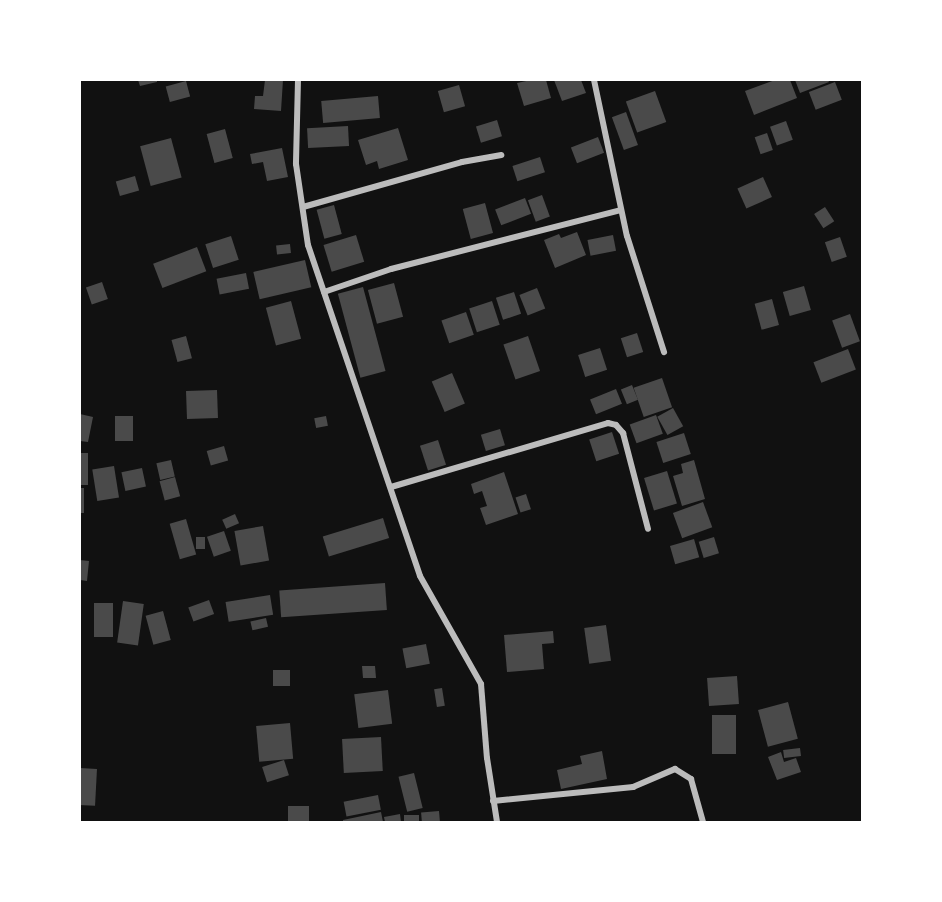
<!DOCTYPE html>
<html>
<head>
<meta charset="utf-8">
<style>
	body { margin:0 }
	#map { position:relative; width:942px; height:902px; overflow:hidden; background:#111; font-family:Helvetica,sans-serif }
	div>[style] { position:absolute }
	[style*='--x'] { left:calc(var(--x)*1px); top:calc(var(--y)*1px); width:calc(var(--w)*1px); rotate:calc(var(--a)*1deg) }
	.building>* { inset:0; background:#4a4a4a; transform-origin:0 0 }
	.minor>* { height:6px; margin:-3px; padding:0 3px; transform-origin:3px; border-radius:3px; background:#bcbcbc }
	span { translate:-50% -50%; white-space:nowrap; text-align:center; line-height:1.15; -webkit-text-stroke:5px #fff; paint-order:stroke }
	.frame { position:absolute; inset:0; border:81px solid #fff; pointer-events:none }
</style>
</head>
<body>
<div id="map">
	<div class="building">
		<div style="clip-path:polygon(138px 80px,157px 80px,157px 82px,140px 86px)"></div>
		<div style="clip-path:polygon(265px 80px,283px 80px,281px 111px,254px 109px,255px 96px,263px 96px)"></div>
		<div style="clip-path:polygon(531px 80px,546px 80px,551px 98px,524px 106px,517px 83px)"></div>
		<div style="clip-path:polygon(554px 80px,581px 80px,586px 93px,562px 101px)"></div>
		<div style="clip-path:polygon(775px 80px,790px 80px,797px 98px,754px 115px,745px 91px)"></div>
		<div style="clip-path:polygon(795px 80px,828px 80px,829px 82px,800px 93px)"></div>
		<div style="left:186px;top:81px;width:16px;height:21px;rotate:75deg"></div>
		<div style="left:835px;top:82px;width:19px;height:28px;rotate:69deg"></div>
		<div style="left:459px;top:85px;width:22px;height:22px;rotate:74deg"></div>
		<div style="left:655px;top:91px;width:33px;height:31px;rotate:70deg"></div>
		<div style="left:378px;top:96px;width:22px;height:57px;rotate:85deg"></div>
		<div style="left:626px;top:112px;width:35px;height:15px;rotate:70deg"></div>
		<div style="left:497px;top:120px;width:17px;height:22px;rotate:73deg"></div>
		<div style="left:786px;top:121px;width:20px;height:17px;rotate:70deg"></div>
		<div style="left:348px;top:126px;width:20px;height:41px;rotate:87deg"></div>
		<div style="clip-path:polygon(398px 128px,408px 160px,379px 169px,377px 161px,366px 165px,358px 140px)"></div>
		<div style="left:225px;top:129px;width:30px;height:19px;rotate:75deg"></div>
		<div style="left:767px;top:133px;width:18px;height:13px;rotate:71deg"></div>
		<div style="left:598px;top:137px;width:17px;height:29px;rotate:69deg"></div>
		<div style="left:171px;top:138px;width:41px;height:32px;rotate:75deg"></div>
		<div style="clip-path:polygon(282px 148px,288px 177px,267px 181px,263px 162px,252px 164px,250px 154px)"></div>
		<div style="left:540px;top:157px;width:16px;height:29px;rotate:72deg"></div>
		<div style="left:135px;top:176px;width:15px;height:20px;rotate:74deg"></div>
		<div style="left:763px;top:177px;width:22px;height:28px;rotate:66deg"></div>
		<div style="left:542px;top:195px;width:23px;height:15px;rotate:70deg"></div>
		<div style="left:525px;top:198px;width:17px;height:32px;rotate:69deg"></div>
		<div style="left:485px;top:203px;width:31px;height:23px;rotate:75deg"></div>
		<div style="left:334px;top:205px;width:30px;height:18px;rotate:75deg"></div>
		<div style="left:825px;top:207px;width:17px;height:13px;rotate:57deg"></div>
		<div style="clip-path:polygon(577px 232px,586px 255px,555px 268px,544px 240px,559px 234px,561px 238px)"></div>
		<div style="left:356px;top:235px;width:28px;height:34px;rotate:73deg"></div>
		<div style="left:613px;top:235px;width:16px;height:26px;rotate:79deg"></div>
		<div style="left:231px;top:236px;width:25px;height:27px;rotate:72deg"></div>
		<div style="left:840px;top:237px;width:21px;height:16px;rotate:71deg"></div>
		<div style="left:290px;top:244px;width:9px;height:14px;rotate:84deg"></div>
		<div style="left:197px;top:247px;width:26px;height:47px;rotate:69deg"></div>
		<div style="left:305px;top:260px;width:28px;height:53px;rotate:77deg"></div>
		<div style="left:246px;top:273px;width:16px;height:30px;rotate:79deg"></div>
		<div style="left:102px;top:282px;width:18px;height:17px;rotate:71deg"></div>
		<div style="left:394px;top:283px;width:35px;height:27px;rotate:75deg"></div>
		<div style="left:804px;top:286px;width:25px;height:22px;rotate:74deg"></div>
		<div style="left:363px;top:287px;width:87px;height:26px;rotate:75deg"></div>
		<div style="left:537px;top:288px;width:22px;height:19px;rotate:68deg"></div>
		<div style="left:514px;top:292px;width:23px;height:19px;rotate:72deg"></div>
		<div style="left:772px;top:299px;width:27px;height:18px;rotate:75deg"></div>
		<div style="left:291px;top:301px;width:39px;height:26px;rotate:75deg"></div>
		<div style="left:492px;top:301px;width:25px;height:24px;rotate:72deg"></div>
		<div style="left:466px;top:312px;width:24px;height:26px;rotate:71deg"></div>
		<div style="left:850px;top:314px;width:29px;height:19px;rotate:70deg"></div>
		<div style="left:637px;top:333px;width:20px;height:17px;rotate:72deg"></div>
		<div style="left:186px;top:336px;width:23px;height:15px;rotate:75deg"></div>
		<div style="left:528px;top:336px;width:37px;height:26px;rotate:71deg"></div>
		<div style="left:600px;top:348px;width:23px;height:23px;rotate:72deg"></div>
		<div style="left:848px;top:349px;width:22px;height:37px;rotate:69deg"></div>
		<div style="left:452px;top:373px;width:33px;height:22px;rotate:67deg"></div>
		<div style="left:662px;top:378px;width:31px;height:30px;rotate:71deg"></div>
		<div style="left:632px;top:385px;width:16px;height:12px;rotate:68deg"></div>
		<div style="left:616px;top:389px;width:16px;height:28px;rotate:68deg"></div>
		<div style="left:217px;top:390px;width:28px;height:31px;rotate:88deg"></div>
		<div style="left:673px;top:408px;width:21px;height:18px;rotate:61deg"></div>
		<div style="clip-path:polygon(80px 414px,93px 417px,88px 442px,80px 441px)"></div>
		<div style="left:656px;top:415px;width:20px;height:28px;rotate:70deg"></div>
		<div style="left:115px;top:416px;width:18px;height:25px"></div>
		<div style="left:326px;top:416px;width:10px;height:12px;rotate:79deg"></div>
		<div style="left:500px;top:429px;width:17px;height:20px;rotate:73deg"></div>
		<div style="left:612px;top:432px;width:23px;height:24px;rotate:72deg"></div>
		<div style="left:684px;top:433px;width:22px;height:29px;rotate:72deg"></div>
		<div style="left:438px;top:440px;width:26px;height:19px;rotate:72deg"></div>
		<div style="left:224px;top:446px;width:15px;height:18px;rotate:74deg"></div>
		<div style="left:80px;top:453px;width:8px;height:32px"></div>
		<div style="left:171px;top:460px;width:17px;height:15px;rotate:77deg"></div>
		<div style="clip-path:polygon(694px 460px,705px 499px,682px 506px,673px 476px,683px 473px,681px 464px)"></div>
		<div style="left:114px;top:466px;width:32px;height:22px;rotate:81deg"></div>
		<div style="left:142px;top:468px;width:19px;height:21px;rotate:78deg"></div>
		<div style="left:667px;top:471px;width:34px;height:24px;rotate:73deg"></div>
		<div style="clip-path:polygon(504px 472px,518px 514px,486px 525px,480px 508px,487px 506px,482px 491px,474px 494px,471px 484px)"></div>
		<div style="left:175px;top:477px;width:20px;height:16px;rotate:75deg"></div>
		<div style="left:80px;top:488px;width:4px;height:25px"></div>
		<div style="left:526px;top:494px;width:16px;height:11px;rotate:72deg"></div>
		<div style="left:703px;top:502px;width:27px;height:32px;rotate:70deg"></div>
		<div style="left:235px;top:514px;width:10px;height:14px;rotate:66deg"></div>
		<div style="left:383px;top:518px;width:21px;height:63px;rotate:73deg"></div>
		<div style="left:186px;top:519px;width:37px;height:17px;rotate:74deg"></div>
		<div style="left:263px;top:526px;width:35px;height:29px;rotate:80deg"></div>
		<div style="left:224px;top:531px;width:21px;height:18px;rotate:71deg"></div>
		<div style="left:196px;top:537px;width:9px;height:12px"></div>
		<div style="left:714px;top:537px;width:17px;height:16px;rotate:73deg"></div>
		<div style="left:694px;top:539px;width:19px;height:25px;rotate:74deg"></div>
		<div style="clip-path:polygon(80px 560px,89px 561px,87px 581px,80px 580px)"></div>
		<div style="left:385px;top:583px;width:27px;height:106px;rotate:86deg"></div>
		<div style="left:270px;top:595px;width:20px;height:45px;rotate:81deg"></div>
		<div style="left:209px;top:600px;width:15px;height:22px;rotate:70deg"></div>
		<div style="left:123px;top:601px;width:21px;height:42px;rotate:8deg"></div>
		<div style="left:94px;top:603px;width:19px;height:34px"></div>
		<div style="left:163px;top:611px;width:30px;height:18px;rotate:75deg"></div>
		<div style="left:266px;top:618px;width:9px;height:16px;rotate:77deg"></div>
		<div style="left:606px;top:625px;width:36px;height:22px;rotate:82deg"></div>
		<div style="clip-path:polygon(553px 631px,554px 643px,542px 644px,544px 669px,507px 672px,504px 635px)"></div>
		<div style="left:426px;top:644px;width:20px;height:24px;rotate:79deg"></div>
		<div style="clip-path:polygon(362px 666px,375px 666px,376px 678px,363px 678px)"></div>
		<div style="left:290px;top:670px;width:16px;height:17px;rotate:90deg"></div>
		<div style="left:737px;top:676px;width:28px;height:30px;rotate:86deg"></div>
		<div style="left:442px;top:688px;width:18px;height:8px;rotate:81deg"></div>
		<div style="left:388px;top:690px;width:34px;height:34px;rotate:83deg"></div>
		<div style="left:788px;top:702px;width:38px;height:31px;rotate:75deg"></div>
		<div style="left:712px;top:715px;width:24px;height:39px"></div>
		<div style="left:290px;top:723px;width:36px;height:34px;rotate:85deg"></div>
		<div style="left:381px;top:737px;width:34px;height:39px;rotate:87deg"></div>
		<div style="left:800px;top:748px;width:8px;height:17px;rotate:83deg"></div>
		<div style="clip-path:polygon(602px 751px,607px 779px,561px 789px,557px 770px,582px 764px,580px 756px)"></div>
		<div style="clip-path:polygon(781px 752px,784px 762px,796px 758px,801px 772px,777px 780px,768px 757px)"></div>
		<div style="left:284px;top:760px;width:16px;height:23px;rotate:72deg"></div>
		<div style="left:80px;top:768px;width:17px;height:37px;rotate:3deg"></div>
		<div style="left:414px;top:773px;width:36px;height:16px;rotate:76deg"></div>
		<div style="left:378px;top:795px;width:15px;height:35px;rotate:79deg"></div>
		<div style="left:288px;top:806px;width:21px;height:16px"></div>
		<div style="left:439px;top:811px;width:11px;height:18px;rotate:85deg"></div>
		<div style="clip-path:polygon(381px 812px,383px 822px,343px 822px,343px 820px)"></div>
		<div style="clip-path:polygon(400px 814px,401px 822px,385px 822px,384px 817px)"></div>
		<div style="left:404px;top:815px;width:15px;height:7px"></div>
	</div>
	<div class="minor">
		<div style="--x:298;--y:80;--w:84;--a:91.4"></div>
		<div style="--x:296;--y:164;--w:82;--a:81.6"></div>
		<div style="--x:308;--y:245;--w:349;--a:71.3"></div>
		<div style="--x:420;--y:576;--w:124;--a:60.5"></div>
		<div style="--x:481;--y:684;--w:74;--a:85.4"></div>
		<div style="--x:487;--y:758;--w:65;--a:81.1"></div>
		<div style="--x:594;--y:80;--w:159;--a:78.1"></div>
		<div style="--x:627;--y:236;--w:122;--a:72.3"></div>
		<div style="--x:303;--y:207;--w:165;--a:-15.8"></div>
		<div style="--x:462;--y:162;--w:40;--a:-10"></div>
		<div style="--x:324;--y:292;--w:71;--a:-18.9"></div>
		<div style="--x:391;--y:269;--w:237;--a:-14.4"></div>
		<div style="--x:391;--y:487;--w:226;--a:-16.4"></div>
		<div style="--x:608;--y:423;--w:8;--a:14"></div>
		<div style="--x:616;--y:425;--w:11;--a:49"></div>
		<div style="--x:623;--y:433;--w:99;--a:75.4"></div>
		<div style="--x:493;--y:801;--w:141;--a:-5.7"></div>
		<div style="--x:633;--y:787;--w:46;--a:-23.2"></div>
		<div style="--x:675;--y:769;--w:19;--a:32"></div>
		<div style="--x:691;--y:779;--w:45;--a:74.4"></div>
	</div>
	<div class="frame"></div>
</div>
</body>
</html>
